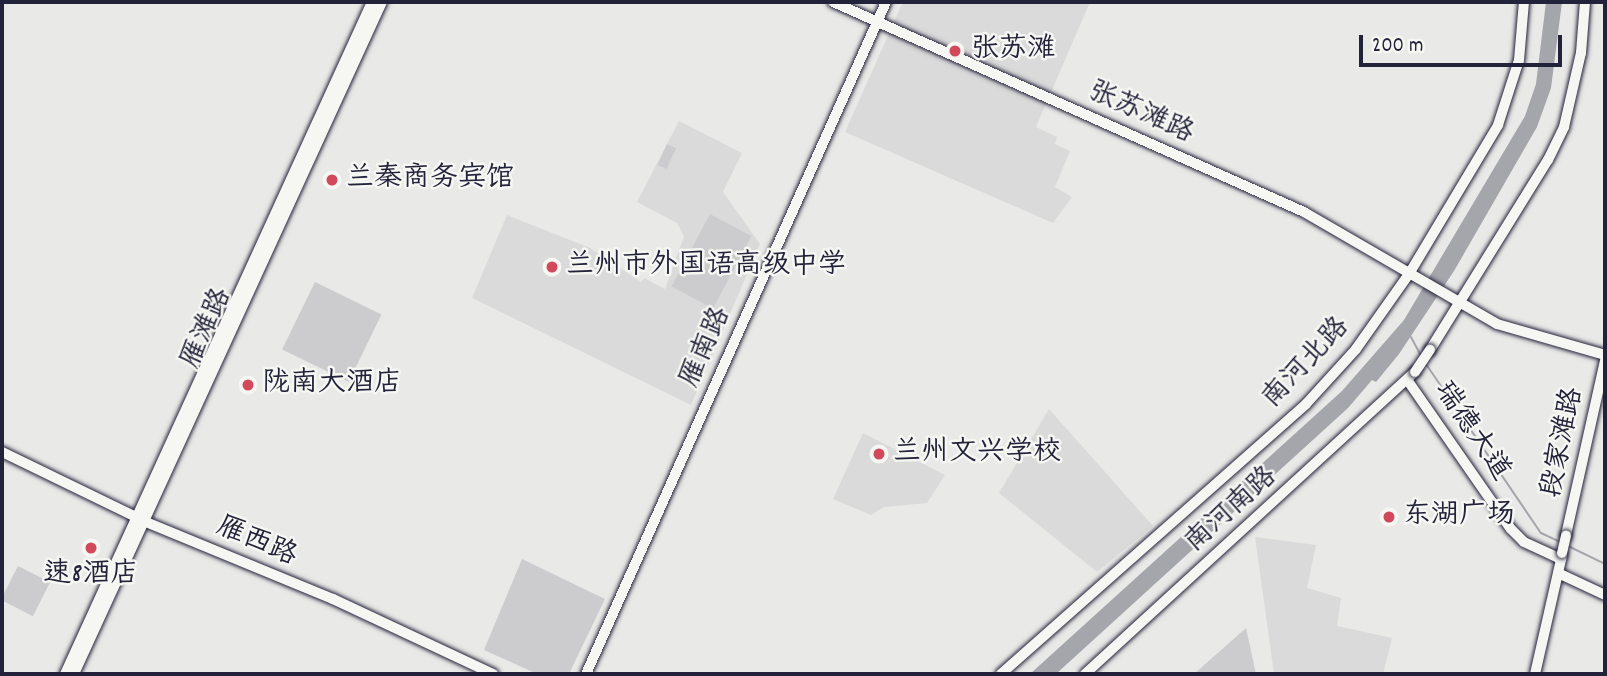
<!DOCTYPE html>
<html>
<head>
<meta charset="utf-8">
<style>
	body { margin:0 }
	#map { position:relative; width:1607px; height:676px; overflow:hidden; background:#e9e9e7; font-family:Dekko,"LXGW WenKai TC",sans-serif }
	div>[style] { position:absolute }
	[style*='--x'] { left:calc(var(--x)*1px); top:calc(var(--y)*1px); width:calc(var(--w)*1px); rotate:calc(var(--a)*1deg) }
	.built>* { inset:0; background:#dadada }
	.green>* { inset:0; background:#ccccce; transform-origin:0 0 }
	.water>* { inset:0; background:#a5a5ac }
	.stream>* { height:2px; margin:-1px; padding:0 1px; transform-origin:1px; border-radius:1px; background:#a5a5ac }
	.roads { filter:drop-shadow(0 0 2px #22223b) drop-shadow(0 0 2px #22223b) }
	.secondary>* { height:10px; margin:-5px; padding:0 5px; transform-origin:5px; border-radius:5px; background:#f6f6f2 }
	.bridges { filter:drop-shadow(0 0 2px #22223b) drop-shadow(0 0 2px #22223b) }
	.secondary-bridge>* { height:10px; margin:-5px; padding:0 5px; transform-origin:5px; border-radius:5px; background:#f6f6f2 }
	.dots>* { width:19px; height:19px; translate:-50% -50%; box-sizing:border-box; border:4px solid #f6f6f2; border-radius:50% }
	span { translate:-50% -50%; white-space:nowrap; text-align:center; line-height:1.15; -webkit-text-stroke:5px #f6f6f2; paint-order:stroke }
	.poi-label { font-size:28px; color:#22223b }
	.left { translate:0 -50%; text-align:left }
	.street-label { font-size:28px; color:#22223b }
	.frame { position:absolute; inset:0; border:4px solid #22223b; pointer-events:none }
	.scale { position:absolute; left:1359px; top:35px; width:203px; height:32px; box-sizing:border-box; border:4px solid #22223b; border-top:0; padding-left:9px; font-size:21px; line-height:24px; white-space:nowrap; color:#22223b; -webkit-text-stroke:5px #f6f6f2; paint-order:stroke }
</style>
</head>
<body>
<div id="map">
	<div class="built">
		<div style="clip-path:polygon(903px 2px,1090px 2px,1036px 127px,1057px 137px,1055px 144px,1070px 151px,1055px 187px,1072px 197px,1053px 223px,845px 132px)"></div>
		<div style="clip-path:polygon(679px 121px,742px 153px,723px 192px,760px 244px,691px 405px,472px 298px,507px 215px,590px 248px,641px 282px,644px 278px,665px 289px,684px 236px,677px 223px,637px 202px)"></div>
		<div style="clip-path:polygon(1049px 409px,1153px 526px,1097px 572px,999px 493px)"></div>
		<div style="clip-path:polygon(863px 433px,945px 475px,927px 503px,884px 507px,871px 515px,833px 499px)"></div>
		<div style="clip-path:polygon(1255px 537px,1316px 545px,1307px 588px,1341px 598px,1337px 626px,1392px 638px,1383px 674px,1274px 674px)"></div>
	</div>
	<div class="green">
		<div style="left:667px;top:144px;width:10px;height:23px;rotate:24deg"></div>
		<div style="left:710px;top:214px;width:47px;height:82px;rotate:28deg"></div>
		<div style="left:315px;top:282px;width:74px;height:75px;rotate:26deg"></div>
		<div style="clip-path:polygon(522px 559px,605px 599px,569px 674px,537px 674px,484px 650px)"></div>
		<div style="left:18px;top:566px;width:36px;height:38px;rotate:27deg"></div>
		<div style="clip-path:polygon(1246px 628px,1256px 674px,1194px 674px)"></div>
	</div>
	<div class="water">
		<div style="clip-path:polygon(1546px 2px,1562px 2px,1551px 88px,1537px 127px,1454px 271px,1399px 354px,1376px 382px,1372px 380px,1348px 408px,1056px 674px,1030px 674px,1342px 391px,1404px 320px,1525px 116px,1536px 84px)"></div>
	</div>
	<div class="stream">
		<div style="--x:1411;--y:337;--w:21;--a:62"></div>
		<div style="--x:1426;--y:364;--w:204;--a:55.8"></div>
		<div style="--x:1541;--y:533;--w:21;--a:25"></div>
		<div style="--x:1568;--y:546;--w:41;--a:25.9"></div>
	</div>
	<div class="roads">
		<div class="secondary">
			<div style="--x:833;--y:2;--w:516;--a:24.03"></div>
			<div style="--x:1304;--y:212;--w:223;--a:30.1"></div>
			<div style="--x:1497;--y:324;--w:112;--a:16"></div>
			<div style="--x:1430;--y:350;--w:224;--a:-58.2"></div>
			<div style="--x:1548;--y:160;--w:37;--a:-64"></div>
			<div style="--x:1564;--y:127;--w:76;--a:-77.1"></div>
			<div style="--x:1581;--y:53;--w:51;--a:-85.5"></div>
			<div style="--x:1408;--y:381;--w:180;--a:55.2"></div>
			<div style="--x:1511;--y:529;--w:18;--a:45"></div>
			<div style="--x:1524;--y:542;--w:41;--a:24.7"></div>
			<div style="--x:2;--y:452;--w:160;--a:25.9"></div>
			<div style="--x:146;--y:522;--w:202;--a:22.4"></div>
			<div style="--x:333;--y:599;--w:177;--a:25.1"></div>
			<div style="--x:1566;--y:535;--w:179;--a:-77.4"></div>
			<div style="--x:1558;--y:573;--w:52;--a:25.1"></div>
			<div style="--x:65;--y:674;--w:739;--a:-65.45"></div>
			<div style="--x:74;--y:674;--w:739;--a:-65.38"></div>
			<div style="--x:586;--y:674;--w:736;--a:-65.94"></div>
			<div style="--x:1001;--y:674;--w:407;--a:-41.5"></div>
			<div style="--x:1306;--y:404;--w:74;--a:-47.7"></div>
			<div style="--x:1356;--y:349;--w:92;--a:-54.8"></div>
			<div style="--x:1409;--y:274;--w:174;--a:-59.1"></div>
			<div style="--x:1498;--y:125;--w:68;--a:-72.1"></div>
			<div style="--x:1519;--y:60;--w:58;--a:-85.1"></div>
			<div style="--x:1085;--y:674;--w:447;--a:-42.5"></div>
			<div style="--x:1535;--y:674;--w:122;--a:-77.2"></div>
		</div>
	</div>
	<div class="bridges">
		<div class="secondary-bridge">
			<div style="--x:1415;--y:372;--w:27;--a:-56"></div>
			<div style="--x:1562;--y:553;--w:18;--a:-77"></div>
		</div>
	</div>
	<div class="dots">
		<div style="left:955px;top:51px;background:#d1495b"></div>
		<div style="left:332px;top:180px;background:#d1495b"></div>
		<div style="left:552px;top:267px;background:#d1495b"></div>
		<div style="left:248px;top:385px;background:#d1495b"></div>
		<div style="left:879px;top:454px;background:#d1495b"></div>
		<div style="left:1389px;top:517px;background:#d1495b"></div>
		<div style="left:91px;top:548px;background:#d1495b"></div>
	</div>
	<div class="poi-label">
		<span class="left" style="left:971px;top:51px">张苏滩</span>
		<span class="left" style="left:346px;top:180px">兰秦商务宾馆</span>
		<span class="left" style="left:566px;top:267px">兰州市外国语高级中学</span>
		<span class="left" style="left:262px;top:385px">陇南大酒店</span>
		<span class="left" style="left:893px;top:454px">兰州文兴学校</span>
		<span class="left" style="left:1403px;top:517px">东湖广场</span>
		<span style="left:91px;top:576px">速8酒店</span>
	</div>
	<div class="street-label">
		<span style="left:1140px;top:114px;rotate:24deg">张苏滩路</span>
		<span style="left:208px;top:329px;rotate:-66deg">雁滩路</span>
		<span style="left:707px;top:348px;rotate:-66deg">雁南路</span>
		<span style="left:1307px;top:364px;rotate:-47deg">南河北路</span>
		<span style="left:1471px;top:432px;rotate:56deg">瑞德大道</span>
		<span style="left:1564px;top:443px;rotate:-78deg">段家滩路</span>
		<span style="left:1232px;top:511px;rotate:-42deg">南河南路</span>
		<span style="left:256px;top:543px;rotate:23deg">雁西路</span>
	</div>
	<div class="frame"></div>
	<div class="scale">200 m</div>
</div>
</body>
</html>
